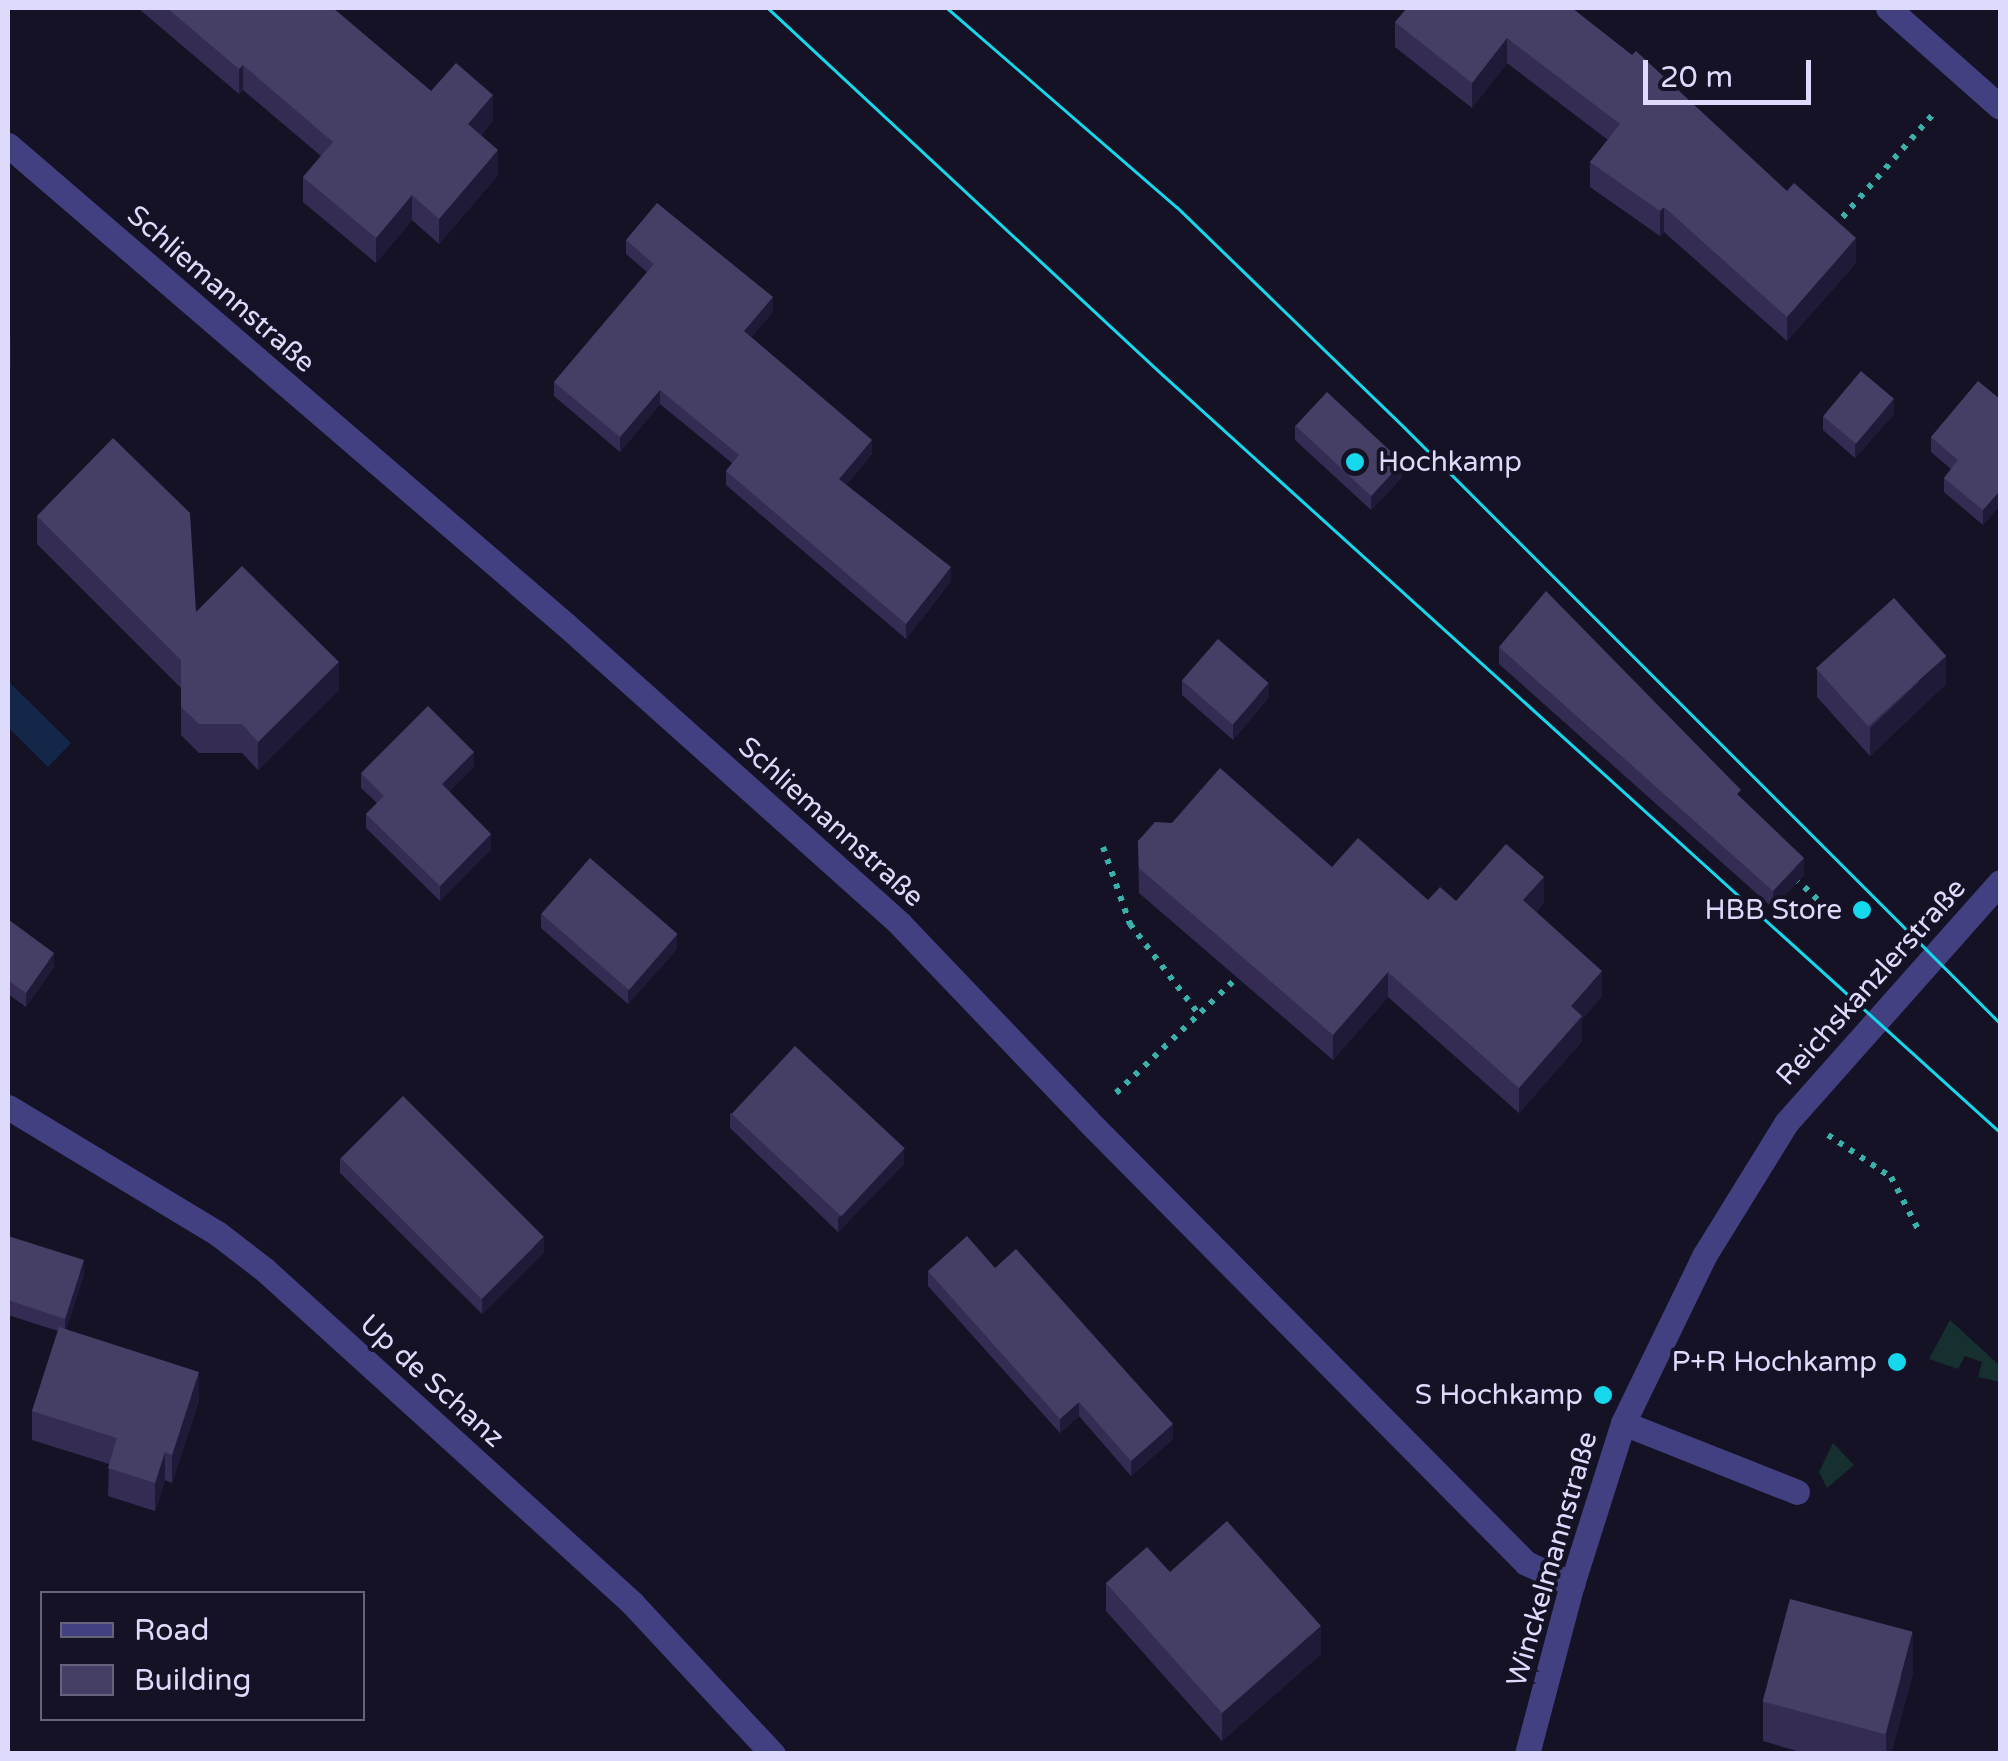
<!DOCTYPE html>
<html>
<head>
<meta charset="utf-8">
<style>
	body { margin:0 }
	#map { position:relative; width:2008px; height:1761px; overflow:hidden; background:#151226; font-family:"Varela Round",sans-serif }
	div>[style] { position:absolute }
	[style*='--x'] { left:calc(var(--x)*1px); top:calc(var(--y)*1px); width:calc(var(--w)*1px); rotate:calc(var(--a)*1deg) }
	.green>* { inset:0; background:#15302f }
	.water>* { inset:0; background:#132849 }
	.path>* { height:6px; margin-top:-3px; transform-origin:0; background:repeating-linear-gradient(90deg,#3ab1a9 0 5px,transparent 0 13px) }
	.minor>* { height:25px; margin:-12.5px; padding:0 12.5px; transform-origin:12.5px; border-radius:12.5px; background:#434082 }
	.tram>* { height:2.5px; margin:-1.25px; padding:0 1.25px; transform-origin:1.25px; border-radius:1.25px; background:#15d8ed }
	.wall>* { inset:0; background:#342c53 }
	.shaded-wall>* { inset:0; background:#201a39 }
	.building>* { inset:0; background:#463f65; transform-origin:0 0 }
	.dots>* { width:28px; height:28px; translate:-50% -50%; box-sizing:border-box; border:5px solid #151226; border-radius:50% }
	span { translate:-50% -50%; white-space:nowrap; text-align:center; line-height:1.15; -webkit-text-stroke:8px #151226; paint-order:stroke }
	.street-label { font-size:28px; color:#dedafc }
	.poi-label { font-size:28px; color:#dedafc }
	.left { translate:0 -50%; text-align:left }
	.right { translate:-100% -50%; text-align:right }
	.frame { position:absolute; inset:0; border:10px solid #dedafc; pointer-events:none }
	.legend { position:absolute; left:40px; top:1591px; width:325px; height:130px; box-sizing:border-box; background:#151226; border:2px solid #65627c; margin:0; padding:12px 18px; list-style:none; font-size:30px; color:#dedafc }
	.legend li { display:flex; align-items:center; gap:20px; height:50px }
	.legend b { width:50px; border:2px solid #65627c }
	.scale { position:absolute; left:1643px; top:60px; width:168px; height:45px; box-sizing:border-box; border:5px solid #dedafc; border-top:0; padding-left:12px; font-size:30px; line-height:35px; white-space:nowrap; color:#dedafc; -webkit-text-stroke:8px #151226; paint-order:stroke }
</style>
</head>
<body>
<div id="map">
	<div class="green">
		<div style="clip-path:polygon(1950px 1320px,2000px 1366px,2000px 1382px,1978px 1377px,1982px 1362px,1965px 1356px,1958px 1369px,1929px 1359px)"></div>
		<div style="clip-path:polygon(1833px 1443px,1854px 1465px,1827px 1488px,1819px 1472px)"></div>
	</div>
	<div class="water">
		<div style="clip-path:polygon(8px 681px,71px 743px,48px 767px,8px 727px)"></div>
	</div>
	<div class="path">
		<div style="--x:1834;--y:227;--w:153;--a:-48.7"></div>
		<div style="--x:1103;--y:847;--w:82;--a:70.7"></div>
		<div style="--x:1130;--y:924;--w:111;--a:52.7"></div>
		<div style="--x:1795;--y:878;--w:61;--a:43.7"></div>
		<div style="--x:1116;--y:1093;--w:168;--a:-43.6"></div>
		<div style="--x:1828;--y:1135;--w:76;--a:33.7"></div>
		<div style="--x:1891;--y:1177;--w:61;--a:62.6"></div>
	</div>
	<div class="minor">
		<div style="--x:1888;--y:8;--w:149;--a:41.5"></div>
		<div style="--x:8;--y:145;--w:736;--a:40.7"></div>
		<div style="--x:566;--y:625;--w:448;--a:41.8"></div>
		<div style="--x:900;--y:924;--w:272;--a:46.3"></div>
		<div style="--x:1088;--y:1121;--w:622;--a:45.26"></div>
		<div style="--x:1526;--y:1563;--w:51;--a:24.5"></div>
		<div style="--x:8;--y:1107;--w:244;--a:31.1"></div>
		<div style="--x:217;--y:1233;--w:61;--a:37.6"></div>
		<div style="--x:265;--y:1270;--w:496;--a:42.2"></div>
		<div style="--x:632;--y:1603;--w:207;--a:47"></div>
		<div style="--x:1623;--y:1423;--w:187;--a:21.6"></div>
		<div style="--x:1527;--y:1754;--w:176;--a:-75.2"></div>
		<div style="--x:1572;--y:1584;--w:169;--a:-72.4"></div>
		<div style="--x:1623;--y:1423;--w:186;--a:-64.1"></div>
		<div style="--x:1704;--y:1256;--w:156;--a:-58.3"></div>
		<div style="--x:1786;--y:1123;--w:322;--a:-48.4"></div>
	</div>
	<div class="tram">
		<div style="--x:768;--y:8;--w:539;--a:42.9"></div>
		<div style="--x:1163;--y:375;--w:1129;--a:42.13"></div>
		<div style="--x:947;--y:8;--w:304;--a:40.9"></div>
		<div style="--x:1177;--y:207;--w:316;--a:44.1"></div>
		<div style="--x:1404;--y:427;--w:843;--a:45"></div>
	</div>
	<div class="wall">
		<div style="clip-path:polygon(138px 8px,333px 8px,431px 91px,493px 120px,481px 135px,498px 175px,439px 244px,412px 220px,376px 263px,303px 202px,303px 177px,321px 156px,243px 90px,239px 94px)"></div>
		<div style="clip-path:polygon(1572px 8px,1856px 263px,1787px 341px,1664px 232px,1660px 236px,1590px 187px,1590px 162px,1608px 140px,1507px 63px,1472px 108px,1395px 47px,1395px 22px)"></div>
		<div style="clip-path:polygon(626px 240px,773px 312px,751px 337px,872px 454px,846px 485px,951px 581px,906px 639px,726px 485px,726px 471px,732px 463px,660px 404px,620px 452px,554px 396px,554px 382px,647px 272px,626px 254px)"></div>
		<div style="clip-path:polygon(2000px 399px,2000px 510px,1998px 507px,1983px 525px,1944px 492px,1944px 478px,1951px 469px,1931px 452px,1931px 437px)"></div>
		<div style="clip-path:polygon(1894px 414px,1855px 458px,1823px 430px,1823px 416px)"></div>
		<div style="clip-path:polygon(1295px 425px,1402px 477px,1371px 510px,1295px 440px)"></div>
		<div style="clip-path:polygon(37px 516px,196px 612px,339px 690px,258px 770px,242px 753px,199px 753px,181px 735px,181px 688px,37px 544px)"></div>
		<div style="clip-path:polygon(1499px 647px,1804px 875px,1773px 908px,1499px 664px)"></div>
		<div style="clip-path:polygon(1817px 669px,1946px 684px,1870px 756px,1817px 697px)"></div>
		<div style="clip-path:polygon(1182px 681px,1269px 697px,1233px 740px,1182px 695px)"></div>
		<div style="clip-path:polygon(474px 766px,449px 792px,491px 849px,440px 901px,366px 828px,366px 814px,377px 803px,361px 788px,361px 773px)"></div>
		<div style="clip-path:polygon(1138px 841px,1332px 867px,1428px 900px,1544px 903px,1536px 912px,1602px 996px,1582px 1019px,1582px 1041px,1519px 1113px,1388px 997px,1333px 1060px,1139px 893px)"></div>
		<div style="clip-path:polygon(541px 914px,677px 949px,628px 1004px,541px 928px)"></div>
		<div style="clip-path:polygon(8px 921px,54px 967px,26px 1007px,8px 994px)"></div>
		<div style="clip-path:polygon(730px 1113px,904px 1164px,838px 1232px,730px 1128px)"></div>
		<div style="clip-path:polygon(340px 1158px,544px 1252px,482px 1314px,340px 1173px)"></div>
		<div style="clip-path:polygon(8px 1236px,84px 1275px,66px 1329px,199px 1400px,172px 1483px,165px 1480px,155px 1511px,108px 1496px,109px 1464px,32px 1440px,32px 1411px,58px 1331px,8px 1315px)"></div>
		<div style="clip-path:polygon(995px 1268px,1173px 1439px,1131px 1476px,1079px 1416px,1060px 1433px,928px 1286px,928px 1271px)"></div>
		<div style="clip-path:polygon(1170px 1572px,1321px 1654px,1222px 1741px,1106px 1611px,1106px 1583px)"></div>
		<div style="clip-path:polygon(1913px 1673px,1891px 1754px,1807px 1754px,1763px 1741px,1763px 1701px)"></div>
	</div>
	<div class="shaded-wall">
		<div style="clip-path:polygon(1507px 38px,1507px 63px,1472px 108px,1472px 83px)"></div>
		<div style="clip-path:polygon(243px 65px,243px 90px,239px 94px,239px 69px)"></div>
		<div style="clip-path:polygon(493px 95px,493px 120px,468px 149px,468px 124px)"></div>
		<div style="clip-path:polygon(498px 150px,498px 175px,439px 244px,439px 219px)"></div>
		<div style="clip-path:polygon(412px 195px,412px 220px,376px 263px,376px 238px)"></div>
		<div style="clip-path:polygon(1664px 207px,1664px 232px,1660px 236px,1660px 211px)"></div>
		<div style="clip-path:polygon(1856px 238px,1856px 263px,1787px 341px,1787px 317px)"></div>
		<div style="clip-path:polygon(773px 297px,773px 312px,744px 346px,744px 331px)"></div>
		<div style="clip-path:polygon(11px 337px,11px 366px,8px 370px,8px 342px)"></div>
		<div style="clip-path:polygon(660px 390px,660px 404px,620px 452px,620px 437px)"></div>
		<div style="clip-path:polygon(1894px 399px,1894px 414px,1855px 458px,1855px 444px)"></div>
		<div style="clip-path:polygon(872px 440px,872px 454px,839px 494px,839px 479px)"></div>
		<div style="clip-path:polygon(1402px 462px,1402px 477px,1371px 510px,1371px 496px)"></div>
		<div style="clip-path:polygon(1998px 493px,1998px 507px,1983px 525px,1983px 510px)"></div>
		<div style="clip-path:polygon(951px 567px,951px 581px,906px 639px,906px 624px)"></div>
		<div style="clip-path:polygon(1946px 656px,1946px 684px,1870px 756px,1870px 728px)"></div>
		<div style="clip-path:polygon(339px 662px,339px 690px,258px 770px,258px 742px)"></div>
		<div style="clip-path:polygon(1269px 683px,1269px 697px,1233px 740px,1233px 725px)"></div>
		<div style="clip-path:polygon(474px 752px,474px 766px,442px 799px,442px 784px)"></div>
		<div style="clip-path:polygon(491px 834px,491px 849px,440px 901px,440px 886px)"></div>
		<div style="clip-path:polygon(1804px 858px,1804px 875px,1773px 908px,1773px 891px)"></div>
		<div style="clip-path:polygon(1544px 877px,1544px 903px,1523px 926px,1523px 900px)"></div>
		<div style="clip-path:polygon(677px 934px,677px 949px,628px 1004px,628px 990px)"></div>
		<div style="clip-path:polygon(54px 953px,54px 967px,26px 1007px,26px 993px)"></div>
		<div style="clip-path:polygon(1602px 971px,1602px 996px,1582px 1019px,1582px 1041px,1519px 1113px,1519px 1088px,1571px 1006px)"></div>
		<div style="clip-path:polygon(1388px 972px,1388px 997px,1333px 1060px,1333px 1035px)"></div>
		<div style="clip-path:polygon(904px 1149px,904px 1164px,838px 1232px,838px 1218px)"></div>
		<div style="clip-path:polygon(544px 1237px,544px 1252px,482px 1314px,482px 1299px)"></div>
		<div style="clip-path:polygon(84px 1260px,84px 1275px,65px 1333px,65px 1319px)"></div>
		<div style="clip-path:polygon(199px 1372px,199px 1400px,172px 1483px,172px 1455px)"></div>
		<div style="clip-path:polygon(1079px 1402px,1079px 1416px,1060px 1433px,1060px 1419px)"></div>
		<div style="clip-path:polygon(1173px 1424px,1173px 1439px,1131px 1476px,1131px 1461px)"></div>
		<div style="clip-path:polygon(165px 1452px,165px 1480px,155px 1511px,155px 1483px)"></div>
		<div style="clip-path:polygon(1321px 1626px,1321px 1654px,1222px 1741px,1222px 1713px)"></div>
		<div style="clip-path:polygon(1913px 1632px,1913px 1673px,1891px 1754px,1886px 1754px,1886px 1734px)"></div>
	</div>
	<div class="building">
		<div style="clip-path:polygon(167px 8px,333px 8px,431px 91px,456px 63px,493px 95px,468px 124px,498px 150px,439px 219px,412px 195px,376px 238px,303px 177px,333px 142px,243px 65px,239px 69px)"></div>
		<div style="clip-path:polygon(1407px 8px,1572px 8px,1632px 55px,1636px 51px,1787px 191px,1794px 183px,1856px 238px,1787px 317px,1664px 207px,1660px 211px,1590px 162px,1620px 124px,1507px 38px,1472px 83px,1395px 22px)"></div>
		<div style="clip-path:polygon(657px 203px,773px 297px,744px 331px,872px 440px,839px 479px,951px 567px,906px 624px,726px 471px,739px 455px,660px 390px,620px 437px,554px 382px,654px 264px,626px 240px)"></div>
		<div style="left:1861px;top:371px;width:43px;height:59px;rotate:40deg"></div>
		<div style="clip-path:polygon(1978px 381px,2000px 399px,2000px 495px,1998px 493px,1983px 510px,1944px 478px,1958px 460px,1931px 437px)"></div>
		<div style="left:1327px;top:392px;width:103px;height:46px;rotate:43deg"></div>
		<div style="clip-path:polygon(113px 438px,190px 513px,196px 612px,242px 566px,339px 662px,258px 742px,242px 724px,199px 724px,181px 707px,181px 660px,37px 516px)"></div>
		<div style="clip-path:polygon(1546px 591px,1741px 790px,1737px 794px,1804px 858px,1773px 891px,1499px 647px)"></div>
		<div style="left:1894px;top:598px;width:78px;height:105px;rotate:48deg"></div>
		<div style="left:1218px;top:639px;width:67px;height:55px;rotate:41deg"></div>
		<div style="clip-path:polygon(428px 706px,474px 752px,442px 784px,491px 834px,440px 886px,366px 814px,384px 796px,361px 773px)"></div>
		<div style="clip-path:polygon(1220px 768px,1332px 867px,1358px 838px,1428px 900px,1440px 887px,1456px 901px,1506px 844px,1544px 877px,1523px 900px,1602px 971px,1571px 1006px,1582px 1016px,1519px 1088px,1388px 972px,1333px 1035px,1139px 868px,1138px 841px,1155px 822px,1172px 823px)"></div>
		<div style="left:590px;top:858px;width:116px;height:74px;rotate:41deg"></div>
		<div style="clip-path:polygon(9px 920px,54px 953px,26px 993px,8px 980px)"></div>
		<div style="left:795px;top:1046px;width:150px;height:93px;rotate:43deg"></div>
		<div style="left:403px;top:1096px;width:199px;height:88px;rotate:45deg"></div>
		<div style="clip-path:polygon(8px 1236px,84px 1260px,65px 1319px,8px 1300px)"></div>
		<div style="clip-path:polygon(967px 1236px,995px 1268px,1016px 1249px,1173px 1424px,1131px 1461px,1079px 1402px,1060px 1419px,928px 1271px)"></div>
		<div style="clip-path:polygon(59px 1327px,199px 1372px,172px 1455px,165px 1452px,155px 1483px,108px 1468px,117px 1438px,32px 1411px)"></div>
		<div style="clip-path:polygon(1227px 1521px,1321px 1626px,1222px 1713px,1106px 1583px,1147px 1547px,1170px 1572px)"></div>
		<div style="left:1790px;top:1599px;width:127px;height:106px;rotate:15deg"></div>
	</div>
	<div class="dots">
		<div style="left:1355px;top:462px;background:#15d8ed"></div>
		<div style="left:1862px;top:910px;background:#15d8ed"></div>
		<div style="left:1897px;top:1362px;background:#15d8ed"></div>
		<div style="left:1603px;top:1395px;background:#15d8ed"></div>
	</div>
	<div class="street-label">
		<span style="left:221px;top:289px;rotate:41deg">Schliemannstraße</span>
		<span style="left:831px;top:822px;rotate:42deg">Schliemannstraße</span>
		<span style="left:1871px;top:982px;rotate:-48deg">Reichskanzlerstraße</span>
		<span style="left:432px;top:1381px;rotate:42deg">Up de Schanz</span>
		<span style="left:1552px;top:1559px;rotate:-74deg">Winckelmannstraße</span>
	</div>
	<div class="poi-label">
		<span class="left" style="left:1378px;top:462px">Hochkamp</span>
		<span class="right" style="left:1842px;top:910px">HBB Store</span>
		<span class="right" style="left:1877px;top:1362px">P+R Hochkamp</span>
		<span class="right" style="left:1583px;top:1395px">S Hochkamp</span>
	</div>
	<div class="frame"></div>
	<ul class="legend">
	<li><b style="height:12px;background:#434082"></b>Road</li>
	<li><b style="height:28px;background:#463f65"></b>Building</li>
	</ul>
	<div class="scale">20 m</div>
</div>
</body>
</html>
